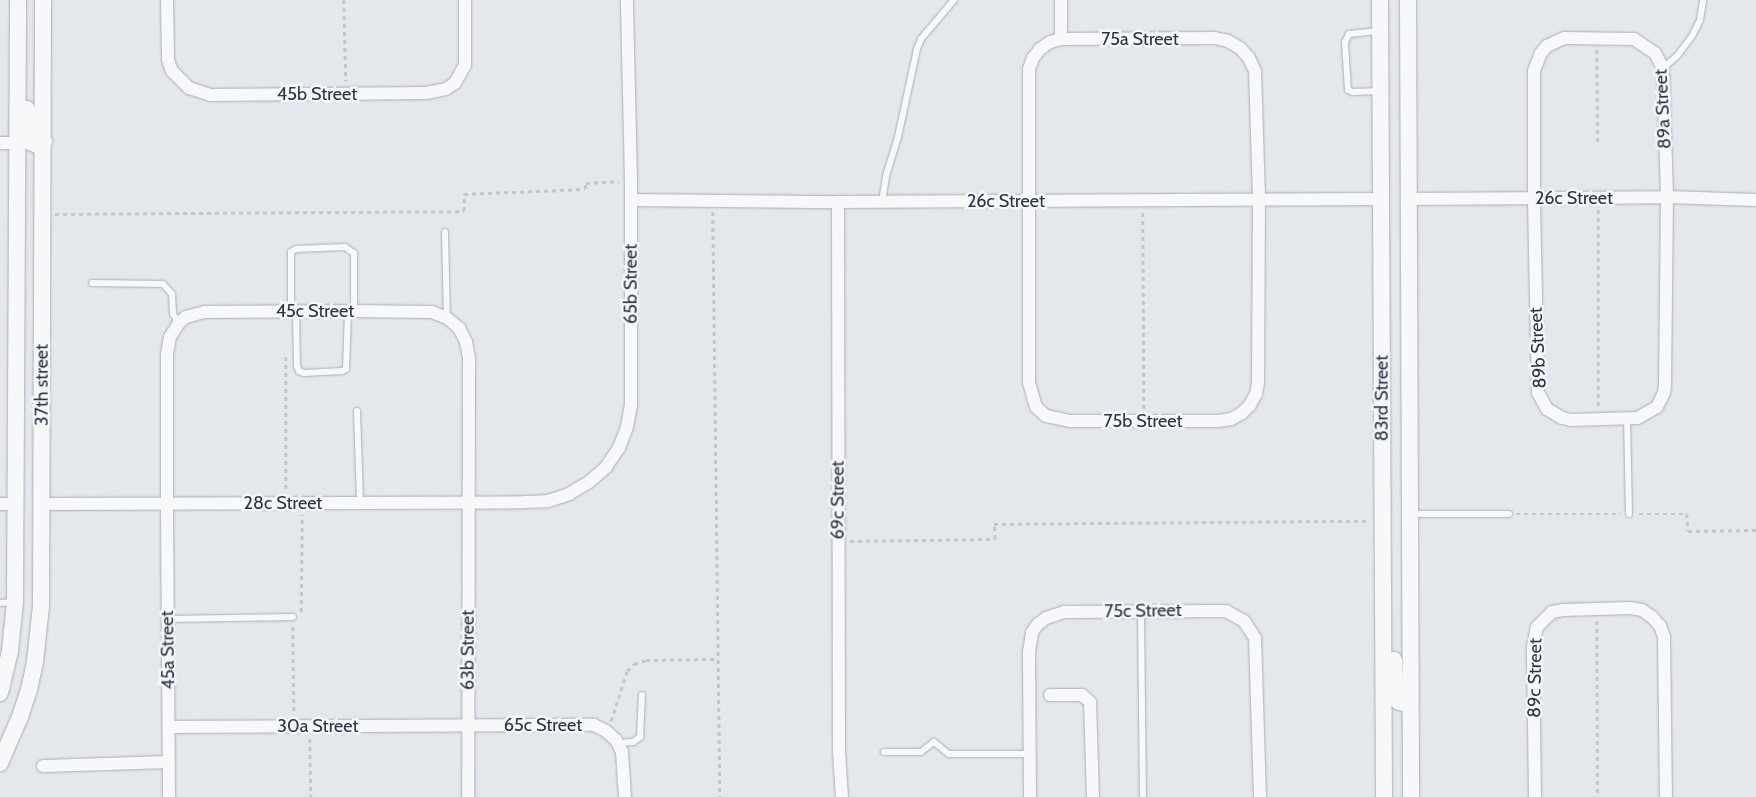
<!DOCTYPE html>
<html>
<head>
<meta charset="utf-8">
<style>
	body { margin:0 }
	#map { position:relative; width:1756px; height:797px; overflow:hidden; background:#e4e7ec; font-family:Cabin,sans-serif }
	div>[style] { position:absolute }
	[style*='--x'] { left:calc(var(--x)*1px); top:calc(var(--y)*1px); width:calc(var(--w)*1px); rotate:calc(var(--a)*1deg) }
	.path>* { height:2.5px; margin-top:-1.25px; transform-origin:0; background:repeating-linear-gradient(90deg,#c2c5cb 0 4px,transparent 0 8px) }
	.roads { filter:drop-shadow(0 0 1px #a9aeb7) drop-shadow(0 0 1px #a9aeb7) }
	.service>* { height:6px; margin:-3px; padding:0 3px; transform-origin:3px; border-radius:3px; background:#f7f8fa }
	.minor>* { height:12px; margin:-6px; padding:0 6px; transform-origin:6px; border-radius:6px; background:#f7f8fa }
	.tertiary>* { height:16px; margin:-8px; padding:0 8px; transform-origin:8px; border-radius:8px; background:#f7f8fa }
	span { translate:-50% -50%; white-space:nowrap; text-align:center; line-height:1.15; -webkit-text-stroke:5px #f4f6f9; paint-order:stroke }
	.street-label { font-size:18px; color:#2b3445 }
</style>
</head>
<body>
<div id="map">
	<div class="path">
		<div style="--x:344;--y:0;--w:81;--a:88.6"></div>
		<div style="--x:1597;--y:50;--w:95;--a:89.4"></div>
		<div style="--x:713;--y:212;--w:585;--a:89.31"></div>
		<div style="--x:1143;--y:213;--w:196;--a:89.7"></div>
		<div style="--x:55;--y:214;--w:409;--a:-0.4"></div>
		<div style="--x:464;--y:211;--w:17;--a:-90"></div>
		<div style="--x:464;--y:194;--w:121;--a:-2.4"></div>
		<div style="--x:585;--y:189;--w:6;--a:-81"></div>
		<div style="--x:586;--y:183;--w:33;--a:-3"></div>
		<div style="--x:286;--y:357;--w:135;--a:90"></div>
		<div style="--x:1598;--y:406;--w:197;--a:-90"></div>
		<div style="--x:1516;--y:514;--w:105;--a:0"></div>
		<div style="--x:1639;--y:514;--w:48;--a:0"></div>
		<div style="--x:1687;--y:514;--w:17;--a:87"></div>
		<div style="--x:1688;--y:531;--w:68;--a:-0.8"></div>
		<div style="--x:850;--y:541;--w:145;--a:-0.8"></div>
		<div style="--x:995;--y:539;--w:15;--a:-94"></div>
		<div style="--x:994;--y:524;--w:375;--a:-0.5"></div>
		<div style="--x:301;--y:612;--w:97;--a:-89.4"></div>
		<div style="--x:1597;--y:621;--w:176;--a:89.7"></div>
		<div style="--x:293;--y:627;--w:87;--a:89.3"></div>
		<div style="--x:611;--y:721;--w:52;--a:-72.3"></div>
		<div style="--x:627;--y:671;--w:10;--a:-45"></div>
		<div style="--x:634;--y:664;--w:13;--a:-18"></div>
		<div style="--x:646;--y:660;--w:72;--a:-0.8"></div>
		<div style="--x:310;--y:739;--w:58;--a:89"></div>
	</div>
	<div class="roads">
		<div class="service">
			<div style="--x:1663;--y:68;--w:18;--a:-41"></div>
			<div style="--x:1677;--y:56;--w:25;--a:-53"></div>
			<div style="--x:1692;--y:36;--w:18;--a:-63"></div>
			<div style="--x:1700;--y:20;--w:20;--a:-81"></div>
			<div style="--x:1379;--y:91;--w:26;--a:178"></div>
			<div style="--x:1353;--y:92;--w:5;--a:-158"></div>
			<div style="--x:1348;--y:90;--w:48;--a:-93.6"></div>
			<div style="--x:1345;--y:42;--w:9;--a:-63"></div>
			<div style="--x:1349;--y:34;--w:30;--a:-6"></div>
			<div style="--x:882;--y:202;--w:26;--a:-81"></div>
			<div style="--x:886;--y:176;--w:41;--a:-72.9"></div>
			<div style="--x:898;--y:137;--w:90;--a:-77.8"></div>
			<div style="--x:917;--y:49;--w:11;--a:-68"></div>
			<div style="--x:921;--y:39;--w:51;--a:-49.8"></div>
			<div style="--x:445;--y:232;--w:86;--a:88.7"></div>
			<div style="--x:92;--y:283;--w:71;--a:0.8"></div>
			<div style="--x:163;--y:284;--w:13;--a:48"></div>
			<div style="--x:172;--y:294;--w:20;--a:87"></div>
			<div style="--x:173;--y:314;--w:11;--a:56"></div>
			<div style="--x:291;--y:311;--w:59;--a:-90"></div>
			<div style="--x:291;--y:252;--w:6;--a:-31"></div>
			<div style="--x:296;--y:249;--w:49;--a:-2.3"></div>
			<div style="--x:345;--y:247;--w:11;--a:34"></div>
			<div style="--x:354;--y:253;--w:58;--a:90"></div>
			<div style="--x:296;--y:311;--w:55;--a:89"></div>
			<div style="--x:297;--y:366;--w:5;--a:68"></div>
			<div style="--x:299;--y:371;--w:5;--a:22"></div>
			<div style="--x:304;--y:373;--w:38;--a:-3"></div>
			<div style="--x:342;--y:371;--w:4;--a:-27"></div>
			<div style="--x:346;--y:369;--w:58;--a:-88"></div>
			<div style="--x:357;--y:411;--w:92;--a:88.1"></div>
			<div style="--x:1627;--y:418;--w:96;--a:88.8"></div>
			<div style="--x:1411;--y:514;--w:98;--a:0"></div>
			<div style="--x:0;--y:603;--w:14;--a:-4"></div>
			<div style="--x:1141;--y:611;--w:186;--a:89.4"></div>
			<div style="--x:168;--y:619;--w:125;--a:-0.9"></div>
			<div style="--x:618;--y:743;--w:15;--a:-4"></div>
			<div style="--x:633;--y:742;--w:9;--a:-36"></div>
			<div style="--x:640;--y:737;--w:42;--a:-87.3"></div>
			<div style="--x:884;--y:752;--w:37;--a:0"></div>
			<div style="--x:921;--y:752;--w:16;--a:-38"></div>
			<div style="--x:934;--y:742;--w:19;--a:39"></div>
			<div style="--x:949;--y:754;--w:81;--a:0"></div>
		</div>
		<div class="minor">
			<div style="--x:167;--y:0;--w:60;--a:89"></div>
			<div style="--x:168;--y:60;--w:12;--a:70"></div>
			<div style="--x:172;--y:71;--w:24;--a:45"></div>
			<div style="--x:189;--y:88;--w:23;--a:18"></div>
			<div style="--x:211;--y:95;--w:215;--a:-0.5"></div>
			<div style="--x:426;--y:93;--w:20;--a:-11"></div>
			<div style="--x:446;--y:89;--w:11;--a:-34"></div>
			<div style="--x:455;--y:83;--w:21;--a:-61"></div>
			<div style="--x:465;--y:65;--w:65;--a:-90"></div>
			<div style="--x:1061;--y:0;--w:39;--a:90"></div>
			<div style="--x:1215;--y:38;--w:13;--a:13"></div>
			<div style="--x:1228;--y:41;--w:14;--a:30"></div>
			<div style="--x:1240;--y:48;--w:13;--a:48"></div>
			<div style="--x:1249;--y:58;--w:14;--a:65"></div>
			<div style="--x:1255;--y:71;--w:128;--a:88.2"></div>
			<div style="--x:1259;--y:199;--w:183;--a:90.3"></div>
			<div style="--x:1258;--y:382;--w:12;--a:99"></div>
			<div style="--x:1256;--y:394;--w:13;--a:119"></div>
			<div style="--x:1250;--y:405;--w:11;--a:135"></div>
			<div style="--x:1242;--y:413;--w:13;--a:151"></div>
			<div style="--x:1231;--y:419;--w:12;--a:171"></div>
			<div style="--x:1219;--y:421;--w:149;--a:180"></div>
			<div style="--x:1070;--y:421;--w:25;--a:-168"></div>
			<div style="--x:1046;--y:416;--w:13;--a:-138"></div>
			<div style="--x:1036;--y:407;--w:25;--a:-106"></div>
			<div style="--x:1029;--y:383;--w:314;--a:-90"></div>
			<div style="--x:1029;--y:69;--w:12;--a:-70"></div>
			<div style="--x:1033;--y:58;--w:11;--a:-52"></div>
			<div style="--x:1040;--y:49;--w:12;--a:-35"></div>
			<div style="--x:1050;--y:42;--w:11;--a:-15"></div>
			<div style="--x:1061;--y:39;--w:154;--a:-0.4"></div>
			<div style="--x:1564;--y:38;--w:70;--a:0.8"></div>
			<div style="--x:1634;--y:39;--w:25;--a:34"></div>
			<div style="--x:1655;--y:53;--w:17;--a:62"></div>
			<div style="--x:1663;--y:68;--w:129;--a:88.2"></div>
			<div style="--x:1667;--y:197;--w:189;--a:90.6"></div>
			<div style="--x:1665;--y:386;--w:7;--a:98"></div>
			<div style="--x:1664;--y:393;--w:16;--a:117"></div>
			<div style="--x:1657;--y:407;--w:23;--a:151"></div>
			<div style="--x:1637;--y:418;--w:66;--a:178.3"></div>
			<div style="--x:1571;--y:420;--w:9;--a:-167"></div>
			<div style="--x:1562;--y:418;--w:17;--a:-149"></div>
			<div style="--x:1547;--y:409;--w:18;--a:-119"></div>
			<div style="--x:1538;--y:393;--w:195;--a:-91.2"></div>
			<div style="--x:1534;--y:198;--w:127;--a:-90"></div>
			<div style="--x:1534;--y:71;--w:19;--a:-69"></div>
			<div style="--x:1541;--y:53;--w:9;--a:-49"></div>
			<div style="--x:1547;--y:46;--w:19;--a:-25"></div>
			<div style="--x:0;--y:143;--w:17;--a:0"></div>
			<div style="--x:1409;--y:199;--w:258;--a:-0.4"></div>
			<div style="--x:1667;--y:197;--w:89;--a:1.9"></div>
			<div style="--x:631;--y:200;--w:207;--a:0.6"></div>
			<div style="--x:838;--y:202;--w:544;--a:-0.32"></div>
			<div style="--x:838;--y:202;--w:550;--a:89.9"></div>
			<div style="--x:839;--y:752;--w:45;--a:86.2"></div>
			<div style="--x:0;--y:504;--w:15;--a:0"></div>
			<div style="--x:42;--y:504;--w:483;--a:-0.2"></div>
			<div style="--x:525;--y:502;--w:23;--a:-2"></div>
			<div style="--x:548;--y:501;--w:22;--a:-18"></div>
			<div style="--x:569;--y:494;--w:23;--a:-31"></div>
			<div style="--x:589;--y:482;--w:23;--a:-41"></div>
			<div style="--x:606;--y:467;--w:23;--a:-56"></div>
			<div style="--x:619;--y:448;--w:22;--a:-69"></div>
			<div style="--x:627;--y:427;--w:23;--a:-80"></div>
			<div style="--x:631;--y:404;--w:223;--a:-90"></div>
			<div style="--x:631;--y:181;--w:181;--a:-91.3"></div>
			<div style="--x:1050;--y:695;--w:32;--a:0"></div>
			<div style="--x:1082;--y:695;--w:11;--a:41"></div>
			<div style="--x:1090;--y:702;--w:95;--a:88.2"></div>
			<div style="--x:169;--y:727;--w:425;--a:-0.3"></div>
			<div style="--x:594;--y:725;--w:13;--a:27"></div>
			<div style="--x:606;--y:731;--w:13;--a:42"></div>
			<div style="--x:616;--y:740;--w:13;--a:63"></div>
			<div style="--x:622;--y:752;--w:45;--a:86.2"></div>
			<div style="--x:43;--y:766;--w:126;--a:-1.8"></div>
			<div style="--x:169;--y:797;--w:293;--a:-90.4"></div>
			<div style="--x:167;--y:504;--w:150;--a:-90"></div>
			<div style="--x:167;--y:354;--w:17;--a:-80"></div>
			<div style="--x:170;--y:337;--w:17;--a:-57"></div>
			<div style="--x:179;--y:323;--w:9;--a:-41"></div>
			<div style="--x:186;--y:317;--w:20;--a:-15"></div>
			<div style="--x:205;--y:312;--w:143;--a:-0.4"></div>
			<div style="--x:348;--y:311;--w:84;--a:0.7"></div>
			<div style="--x:432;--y:312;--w:16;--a:22"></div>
			<div style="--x:447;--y:318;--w:16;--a:40"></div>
			<div style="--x:459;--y:328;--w:16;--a:63"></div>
			<div style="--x:466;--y:342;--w:16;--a:79"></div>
			<div style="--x:469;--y:358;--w:439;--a:90.1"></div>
			<div style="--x:1030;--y:797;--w:145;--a:-90.4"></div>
			<div style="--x:1029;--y:652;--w:20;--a:-81"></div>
			<div style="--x:1032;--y:632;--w:10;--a:-53"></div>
			<div style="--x:1038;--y:624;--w:10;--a:-37"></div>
			<div style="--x:1046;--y:618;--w:19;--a:-18"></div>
			<div style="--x:1064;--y:612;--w:151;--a:-0.4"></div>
			<div style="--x:1215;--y:611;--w:11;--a:0"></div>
			<div style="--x:1226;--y:611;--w:21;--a:29"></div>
			<div style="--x:1244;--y:621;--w:20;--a:57"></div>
			<div style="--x:1255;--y:638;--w:159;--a:88.2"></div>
			<div style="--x:1535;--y:797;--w:150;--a:-90.8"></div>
			<div style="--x:1533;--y:647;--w:20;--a:-79"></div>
			<div style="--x:1537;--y:627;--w:21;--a:-45"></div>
			<div style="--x:1552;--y:612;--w:11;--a:-10"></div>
			<div style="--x:1563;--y:610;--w:67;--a:-1.7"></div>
			<div style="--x:1630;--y:608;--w:12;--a:9"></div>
			<div style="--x:1642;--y:610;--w:12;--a:35"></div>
			<div style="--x:1652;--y:617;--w:12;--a:48"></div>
			<div style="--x:1660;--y:626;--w:12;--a:70"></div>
			<div style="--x:1664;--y:637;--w:160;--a:89.3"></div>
		</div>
		<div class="tertiary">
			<div style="--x:1380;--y:0;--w:797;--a:89.71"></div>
			<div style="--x:1408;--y:0;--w:797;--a:89.78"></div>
			<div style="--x:27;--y:109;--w:33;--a:85"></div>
			<div style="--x:30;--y:142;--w:8;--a:23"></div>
			<div style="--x:37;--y:145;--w:8;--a:-30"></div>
			<div style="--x:1394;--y:660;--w:38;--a:87"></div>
			<div style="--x:1396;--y:698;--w:5;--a:53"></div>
			<div style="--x:1399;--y:702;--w:5;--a:11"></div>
			<div style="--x:1404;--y:703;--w:8;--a:-45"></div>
			<div style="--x:0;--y:693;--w:43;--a:-76.6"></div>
			<div style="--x:10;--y:651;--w:49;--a:-84.2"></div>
			<div style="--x:15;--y:602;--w:602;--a:-89.71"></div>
			<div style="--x:0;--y:763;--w:50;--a:-66.5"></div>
			<div style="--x:20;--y:717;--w:28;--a:-72"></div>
			<div style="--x:29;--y:690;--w:29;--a:-78"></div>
			<div style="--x:35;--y:662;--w:56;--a:-83.9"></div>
			<div style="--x:41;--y:606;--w:606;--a:-89.81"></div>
		</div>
	</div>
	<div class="street-label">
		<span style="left:1140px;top:39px">75a Street</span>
		<span style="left:317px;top:94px">45b Street</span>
		<span style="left:1663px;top:109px;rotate:-93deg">89a Street</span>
		<span style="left:1574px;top:198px">26c Street</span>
		<span style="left:1006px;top:201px">26c Street</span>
		<span style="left:631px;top:284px;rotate:-90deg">65b Street</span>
		<span style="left:315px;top:311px">45c Street</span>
		<span style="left:1538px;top:348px;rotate:-93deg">89b Street</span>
		<span style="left:42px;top:385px;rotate:-90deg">37th street</span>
		<span style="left:1382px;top:398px;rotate:-90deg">83rd Street</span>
		<span style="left:1143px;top:421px">75b Street</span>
		<span style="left:838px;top:500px;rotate:-90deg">69c Street</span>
		<span style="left:283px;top:503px">28c Street</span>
		<span style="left:1143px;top:611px;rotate:-1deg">75c Street</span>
		<span style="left:168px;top:650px;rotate:-91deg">45a Street</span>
		<span style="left:468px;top:650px;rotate:-90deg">63b Street</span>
		<span style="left:1535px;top:678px;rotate:-89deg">89c Street</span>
		<span style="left:543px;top:725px">65c Street</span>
		<span style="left:318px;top:726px">30a Street</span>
	</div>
</div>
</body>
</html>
